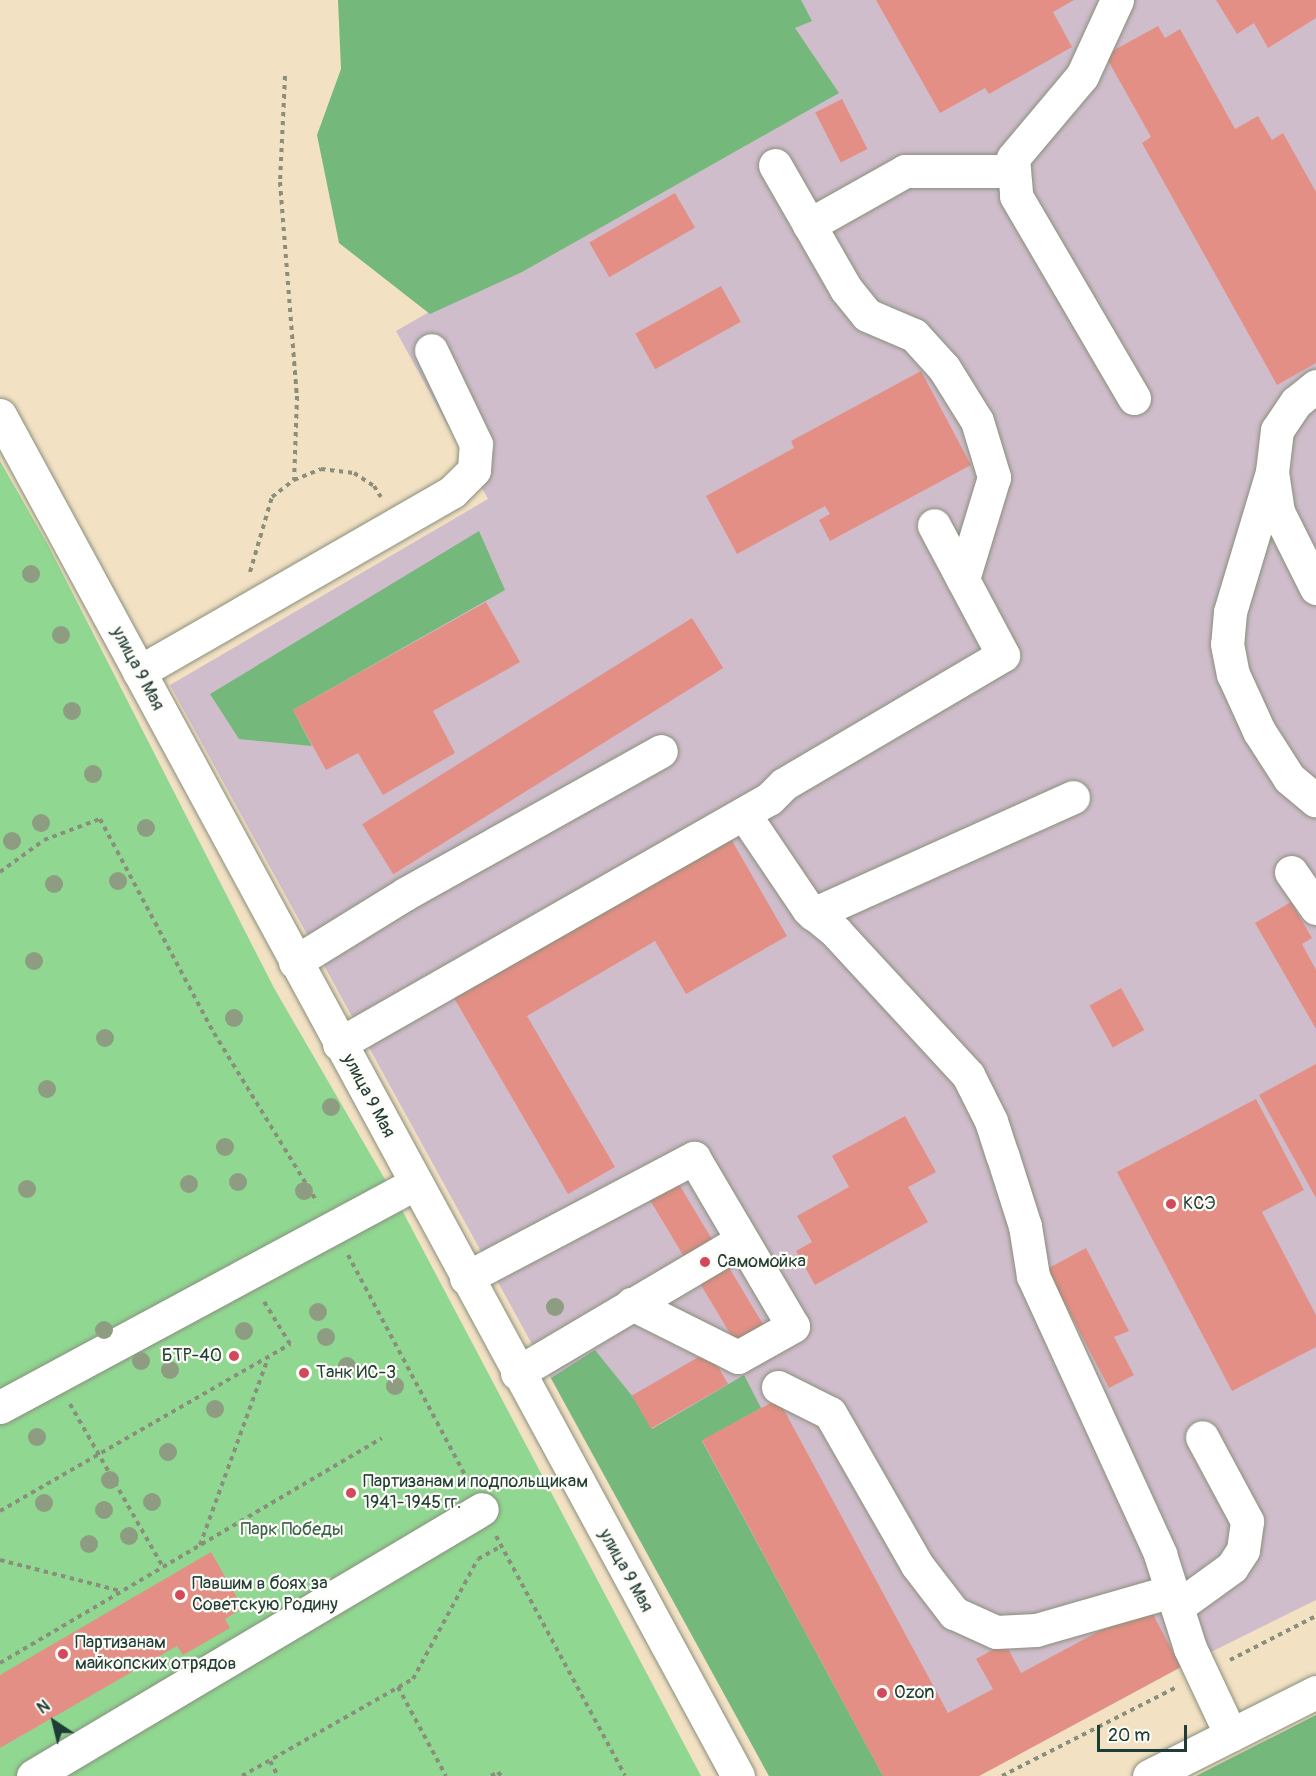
<!DOCTYPE html>
<html>
<head>
<meta charset="utf-8">
<style>
	body { margin:0 }
	#map { position:relative; width:1316px; height:1776px; overflow:hidden; background:#f3e1c4; font-family:Pangolin,sans-serif }
	div>[style] { position:absolute }
	[style*='--x'] { left:calc(var(--x)*1px); top:calc(var(--y)*1px); width:calc(var(--w)*1px); rotate:calc(var(--a)*1deg) }
	.industrial>* { inset:0; background:#d0bdcc }
	.green>* { inset:0; background:#90d892 }
	.forest>* { inset:0; background:#74b87c }
	.building>* { inset:0; background:#e48f85; transform-origin:0 0 }
	.path>* { height:4px; margin-top:-2px; transform-origin:0; background:repeating-linear-gradient(90deg,#898f7c 0 4.5px,transparent 0 9px) }
	.roads { filter:drop-shadow(0 0 2px #898f7c) drop-shadow(0 0 2px #898f7c) }
	.minor>* { height:33px; margin:-16.5px; padding:0 16.5px; transform-origin:16.5px; border-radius:16.5px; background:#fff }
	.major>* { height:33px; margin:-16.5px; padding:0 16.5px; transform-origin:16.5px; border-radius:16.5px; background:#fff }
	.trees>* { width:18px; height:18px; margin:-9px; border-radius:50%; background:#8e9c82 }
	.dots>* { width:16px; height:16px; translate:-50% -50%; box-sizing:border-box; border:3px solid #fdfcf7; border-radius:50% }
	span { translate:-50% -50%; white-space:nowrap; text-align:center; line-height:1.15; -webkit-text-stroke:4.5px #fdfcf7; paint-order:stroke }
	.street-label { font-size:18px; color:#1f3d34 }
	.poi-label { font-size:18px; color:#1f3d34 }
	.left { translate:0 -50%; text-align:left }
	.right { translate:-100% -50%; text-align:right }
	.park-label { font-size:18px; color:#3b644c }
	.north { position:absolute; left:24px; top:1692px; width:60px; height:60px; -webkit-text-stroke:4px #fdfcf7; paint-order:stroke; rotate:325deg; font-size:16px; font-weight:700; line-height:24px; text-align:center; color:#1f3d34 }
	.north::after { content:''; display:block; margin:auto; width:21px; height:27px; background:#1f3d34; clip-path:polygon(50% 0,100% 100%,50% 72%,0 100%) }
	.scale { position:absolute; left:1097px; top:1725px; width:90px; height:27px; box-sizing:border-box; border:3px solid #1f3d34; border-top:0; padding-left:8px; font-size:18px; line-height:21px; white-space:nowrap; color:#1f3d34; -webkit-text-stroke:4px #fdfcf7; paint-order:stroke }
</style>
</head>
<body>
<div id="map">
	<div class="industrial">
		<div style="clip-path:polygon(777px 0,1316px 0,1316px 1600px,1181px 1667px,979px 1776px,769px 1776px,170px 685px,488px 499px,396px 331px,823px 86px)"></div>
	</div>
	<div class="green">
		<div style="clip-path:polygon(0 461px,48px 545px,274px 988px,394px 1195px,701px 1776px,0 1776px)"></div>
	</div>
	<div class="forest">
		<div style="clip-path:polygon(338px 0,801px 0,812px 21px,795px 28px,839px 93px,522px 272px,430px 314px,339px 243px,317px 135px,341px 69px)"></div>
		<div style="clip-path:polygon(479px 531px,505px 590px,293px 710px,312px 746px,239px 739px,210px 694px)"></div>
		<div style="clip-path:polygon(595px 1350px,633px 1397px,652px 1429px,744px 1375px,761px 1408px,702px 1441px,883px 1776px,769px 1776px,551px 1378px)"></div>
		<div style="clip-path:polygon(1316px 1715px,1316px 1776px,1196px 1776px)"></div>
	</div>
	<div class="building">
		<div style="clip-path:polygon(876px 0,1074px 0,1053px 12px,1072px 47px,989px 94px,985px 88px,940px 113px)"></div>
		<div style="clip-path:polygon(1216px 0,1316px 0,1316px 18px,1268px 48px,1254px 23px,1237px 34px)"></div>
		<div style="clip-path:polygon(1158px 26px,1165px 38px,1180px 29px,1235px 129px,1258px 116px,1272px 140px,1283px 133px,1316px 192px,1316px 363px,1277px 385px,1142px 143px,1151px 137px,1105px 55px)"></div>
		<div style="left:842px;top:99px;width:56px;height:30px;rotate:63deg"></div>
		<div style="left:675px;top:193px;width:40px;height:99px;rotate:60deg"></div>
		<div style="left:721px;top:286px;width:41px;height:98px;rotate:61deg"></div>
		<div style="clip-path:polygon(921px 371px,971px 465px,830px 541px,819px 520px,830px 514px,825px 506px,737px 554px,706px 496px,794px 448px,791px 441px)"></div>
		<div style="clip-path:polygon(486px 602px,520px 662px,433px 711px,455px 753px,383px 795px,358px 753px,326px 770px,293px 710px)"></div>
		<div style="left:692px;top:618px;width:59px;height:389px;rotate:58deg"></div>
		<div style="clip-path:polygon(731px 839px,787px 936px,686px 994px,655px 941px,527px 1016px,615px 1167px,568px 1194px,454px 998px)"></div>
		<div style="clip-path:polygon(1291px 902px,1312px 938px,1302px 944px,1316px 970px,1316px 1029px,1255px 923px)"></div>
		<div style="left:1121px;top:988px;width:48px;height:36px;rotate:61deg"></div>
		<div style="clip-path:polygon(1316px 1064px,1316px 1198px,1259px 1095px)"></div>
		<div style="clip-path:polygon(1256px 1099px,1304px 1190px,1262px 1212px,1316px 1315px,1316px 1347px,1232px 1391px,1117px 1172px)"></div>
		<div style="clip-path:polygon(905px 1116px,936px 1172px,908px 1187px,928px 1222px,815px 1285px,796px 1251px,812px 1242px,797px 1216px,849px 1187px,832px 1156px)"></div>
		<div style="left:677px;top:1181px;width:167px;height:33px;rotate:59deg"></div>
		<div style="clip-path:polygon(1086px 1248px,1129px 1331px,1114px 1337px,1134px 1375px,1109px 1388px,1047px 1269px)"></div>
		<div style="left:709px;top:1351px;width:38px;height:89px;rotate:60deg"></div>
		<div style="clip-path:polygon(778px 1399px,948px 1713px,993px 1689px,976px 1659px,1005px 1643px,1021px 1673px,1148px 1605px,1181px 1667px,979px 1776px,883px 1776px,702px 1440px)"></div>
		<div style="clip-path:polygon(211px 1552px,243px 1608px,225px 1619px,230px 1628px,183px 1655px,177px 1646px,0 1748px,0 1675px)"></div>
	</div>
	<div class="path">
		<div style="--x:285;--y:76;--w:106;--a:92.7"></div>
		<div style="--x:280;--y:182;--w:215;--a:85.5"></div>
		<div style="--x:297;--y:396;--w:84;--a:92"></div>
		<div style="--x:250;--y:572;--w:78;--a:-73.7"></div>
		<div style="--x:272;--y:497;--w:28;--a:-38"></div>
		<div style="--x:294;--y:480;--w:29;--a:-22"></div>
		<div style="--x:321;--y:469;--w:33;--a:7"></div>
		<div style="--x:354;--y:473;--w:24;--a:33"></div>
		<div style="--x:374;--y:486;--w:13;--a:58"></div>
		<div style="--x:0;--y:872;--w:54;--a:-36"></div>
		<div style="--x:44;--y:840;--w:60;--a:-20.6"></div>
		<div style="--x:100;--y:819;--w:242;--a:62"></div>
		<div style="--x:214;--y:1033;--w:198;--a:58.6"></div>
		<div style="--x:348;--y:1255;--w:256;--a:62"></div>
		<div style="--x:70;--y:1404;--w:188;--a:60.3"></div>
		<div style="--x:0;--y:1511;--w:335;--a:-29.9"></div>
		<div style="--x:290;--y:1344;--w:52;--a:-121.5"></div>
		<div style="--x:496;--y:1536;--w:272;--a:61.7"></div>
		<div style="--x:200;--y:1545;--w:199;--a:-70"></div>
		<div style="--x:0;--y:1560;--w:125;--a:14.4"></div>
		<div style="--x:1230;--y:1660;--w:97;--a:-27.1"></div>
		<div style="--x:0;--y:1663;--w:443;--a:-30.5"></div>
		<div style="--x:398;--y:1687;--w:101;--a:61.7"></div>
		<div style="--x:270;--y:1761;--w:17;--a:62"></div>
		<div style="--x:242;--y:1776;--w:197;--a:-29.6"></div>
		<div style="--x:413;--y:1679;--w:136;--a:-61.6"></div>
		<div style="--x:478;--y:1559;--w:26;--a:-29"></div>
		<div style="--x:491;--y:1776;--w:8;--a:-30"></div>
		<div style="--x:498;--y:1772;--w:5;--a:53"></div>
		<div style="--x:1002;--y:1776;--w:194;--a:-27"></div>
	</div>
	<div class="roads">
		<div class="minor">
			<div style="--x:1117;--y:0;--w:84;--a:114.7"></div>
			<div style="--x:1082;--y:76;--w:107;--a:130.1"></div>
			<div style="--x:1013;--y:158;--w:38;--a:85"></div>
			<div style="--x:1016;--y:196;--w:234;--a:59.7"></div>
			<div style="--x:775;--y:165;--w:143;--a:60.2"></div>
			<div style="--x:846;--y:289;--w:33;--a:51"></div>
			<div style="--x:867;--y:315;--w:51;--a:23.1"></div>
			<div style="--x:914;--y:335;--w:45;--a:47.7"></div>
			<div style="--x:944;--y:368;--w:62;--a:58.1"></div>
			<div style="--x:977;--y:421;--w:59;--a:73.1"></div>
			<div style="--x:994;--y:477;--w:107;--a:106.9"></div>
			<div style="--x:809;--y:225;--w:110;--a:-29.4"></div>
			<div style="--x:905;--y:171;--w:109;--a:0"></div>
			<div style="--x:1316;--y:386;--w:26;--a:141"></div>
			<div style="--x:1296;--y:402;--w:34;--a:124"></div>
			<div style="--x:1277;--y:430;--w:42;--a:96.8"></div>
			<div style="--x:1272;--y:472;--w:40;--a:81.5"></div>
			<div style="--x:1278;--y:512;--w:85;--a:63.4"></div>
			<div style="--x:0;--y:415;--w:1548;--a:61.53"></div>
			<div style="--x:1272;--y:472;--w:146;--a:106.7"></div>
			<div style="--x:1230;--y:612;--w:32;--a:95"></div>
			<div style="--x:1227;--y:644;--w:31;--a:79"></div>
			<div style="--x:1233;--y:674;--w:63;--a:65.5"></div>
			<div style="--x:1259;--y:731;--w:56;--a:57.4"></div>
			<div style="--x:1289;--y:778;--w:35;--a:40"></div>
			<div style="--x:139;--y:672;--w:361;--a:-29.9"></div>
			<div style="--x:452;--y:492;--w:31;--a:-45"></div>
			<div style="--x:474;--y:470;--w:26;--a:-86"></div>
			<div style="--x:476;--y:444;--w:104;--a:-115.6"></div>
			<div style="--x:744;--y:814;--w:115;--a:56"></div>
			<div style="--x:808;--y:909;--w:36;--a:39"></div>
			<div style="--x:836;--y:932;--w:195;--a:47.3"></div>
			<div style="--x:968;--y:1075;--w:51;--a:63.4"></div>
			<div style="--x:991;--y:1121;--w:35;--a:72"></div>
			<div style="--x:1002;--y:1154;--w:76;--a:72.3"></div>
			<div style="--x:1025;--y:1226;--w:51;--a:80.9"></div>
			<div style="--x:1033;--y:1276;--w:306;--a:65.4"></div>
			<div style="--x:1160;--y:1554;--w:99;--a:72.3"></div>
			<div style="--x:1190;--y:1648;--w:96;--a:64.8"></div>
			<div style="--x:1291;--y:872;--w:44;--a:55.2"></div>
			<div style="--x:813;--y:914;--w:285;--a:-24.2"></div>
			<div style="--x:295;--y:962;--w:129;--a:-31.7"></div>
			<div style="--x:405;--y:894;--w:293;--a:-29.2"></div>
			<div style="--x:339;--y:1044;--w:495;--a:-29.7"></div>
			<div style="--x:769;--y:799;--w:21;--a:-45"></div>
			<div style="--x:784;--y:784;--w:254;--a:-30.5"></div>
			<div style="--x:1003;--y:655;--w:147;--a:-118"></div>
			<div style="--x:466;--y:1278;--w:258;--a:-27.8"></div>
			<div style="--x:694;--y:1158;--w:195;--a:59.5"></div>
			<div style="--x:793;--y:1326;--w:63;--a:150.6"></div>
			<div style="--x:738;--y:1357;--w:119;--a:-153.4"></div>
			<div style="--x:517;--y:1373;--w:261;--a:-30.6"></div>
			<div style="--x:778;--y:1387;--w:58;--a:26.6"></div>
			<div style="--x:830;--y:1413;--w:175;--a:60.2"></div>
			<div style="--x:917;--y:1565;--w:61;--a:52.4"></div>
			<div style="--x:954;--y:1613;--w:46;--a:24.3"></div>
			<div style="--x:996;--y:1632;--w:40;--a:-2.9"></div>
			<div style="--x:1036;--y:1630;--w:141;--a:-16"></div>
			<div style="--x:0;--y:1407;--w:471;--a:-28.3"></div>
			<div style="--x:1177;--y:1607;--w:68;--a:-36"></div>
			<div style="--x:1232;--y:1567;--w:20;--a:-57"></div>
			<div style="--x:1243;--y:1550;--w:29;--a:-82"></div>
			<div style="--x:1247;--y:1521;--w:95;--a:-118.2"></div>
			<div style="--x:33;--y:1776;--w:522;--a:-30.74"></div>
		</div>
		<div class="major">
			<div style="--x:1149;--y:1776;--w:187;--a:-26.7"></div>
		</div>
	</div>
	<div class="trees">
		<div style="left:31px;top:574px"></div>
		<div style="left:61px;top:635px"></div>
		<div style="left:72px;top:711px"></div>
		<div style="left:93px;top:774px"></div>
		<div style="left:41px;top:823px"></div>
		<div style="left:146px;top:828px"></div>
		<div style="left:12px;top:841px"></div>
		<div style="left:118px;top:881px"></div>
		<div style="left:54px;top:884px"></div>
		<div style="left:34px;top:961px"></div>
		<div style="left:234px;top:1018px"></div>
		<div style="left:105px;top:1038px"></div>
		<div style="left:47px;top:1089px"></div>
		<div style="left:331px;top:1107px"></div>
		<div style="left:225px;top:1147px"></div>
		<div style="left:238px;top:1182px"></div>
		<div style="left:189px;top:1184px"></div>
		<div style="left:27px;top:1189px"></div>
		<div style="left:304px;top:1191px"></div>
		<div style="left:555px;top:1307px"></div>
		<div style="left:318px;top:1312px"></div>
		<div style="left:104px;top:1330px"></div>
		<div style="left:244px;top:1331px"></div>
		<div style="left:326px;top:1337px"></div>
		<div style="left:141px;top:1361px"></div>
		<div style="left:347px;top:1366px"></div>
		<div style="left:170px;top:1370px"></div>
		<div style="left:395px;top:1386px"></div>
		<div style="left:215px;top:1409px"></div>
		<div style="left:37px;top:1437px"></div>
		<div style="left:168px;top:1452px"></div>
		<div style="left:110px;top:1480px"></div>
		<div style="left:152px;top:1502px"></div>
		<div style="left:44px;top:1503px"></div>
		<div style="left:104px;top:1510px"></div>
		<div style="left:129px;top:1536px"></div>
		<div style="left:89px;top:1544px"></div>
	</div>
	<div class="dots">
		<div style="left:1171px;top:1204px;background:#d1495b"></div>
		<div style="left:705px;top:1262px;background:#d1495b"></div>
		<div style="left:234px;top:1356px;background:#d1495b"></div>
		<div style="left:304px;top:1373px;background:#d1495b"></div>
		<div style="left:351px;top:1493px;background:#d1495b"></div>
		<div style="left:180px;top:1595px;background:#d1495b"></div>
		<div style="left:63px;top:1654px;background:#d1495b"></div>
		<div style="left:882px;top:1693px;background:#d1495b"></div>
	</div>
	<div class="street-label">
		<span style="left:137px;top:669px;rotate:62deg">улица 9 Мая</span>
		<span style="left:368px;top:1096px;rotate:62deg">улица 9 Мая</span>
		<span style="left:625px;top:1571px;rotate:61deg">улица 9 Мая</span>
	</div>
	<div class="poi-label">
		<span class="left" style="left:1183px;top:1204px">КСЭ</span>
		<span class="left" style="left:717px;top:1262px">Самомойка</span>
		<span class="right" style="left:222px;top:1356px">БТР-40</span>
		<span class="left" style="left:316px;top:1373px">Танк ИС-3</span>
		<span class="left" style="left:363px;top:1493px">Партизанам и подпольщикам<br>1941-1945 гг.</span>
		<span class="left" style="left:192px;top:1595px">Павшим в боях за<br>Советскую Родину</span>
		<span class="left" style="left:75px;top:1654px">Партизанам<br>майкопских отрядов</span>
		<span class="left" style="left:894px;top:1693px">Ozon</span>
	</div>
	<div class="park-label">
		<span style="left:292px;top:1530px">Парк Победы</span>
	</div>
	<div class="north">N</div>
	<div class="scale">20 m</div>
</div>
</body>
</html>
